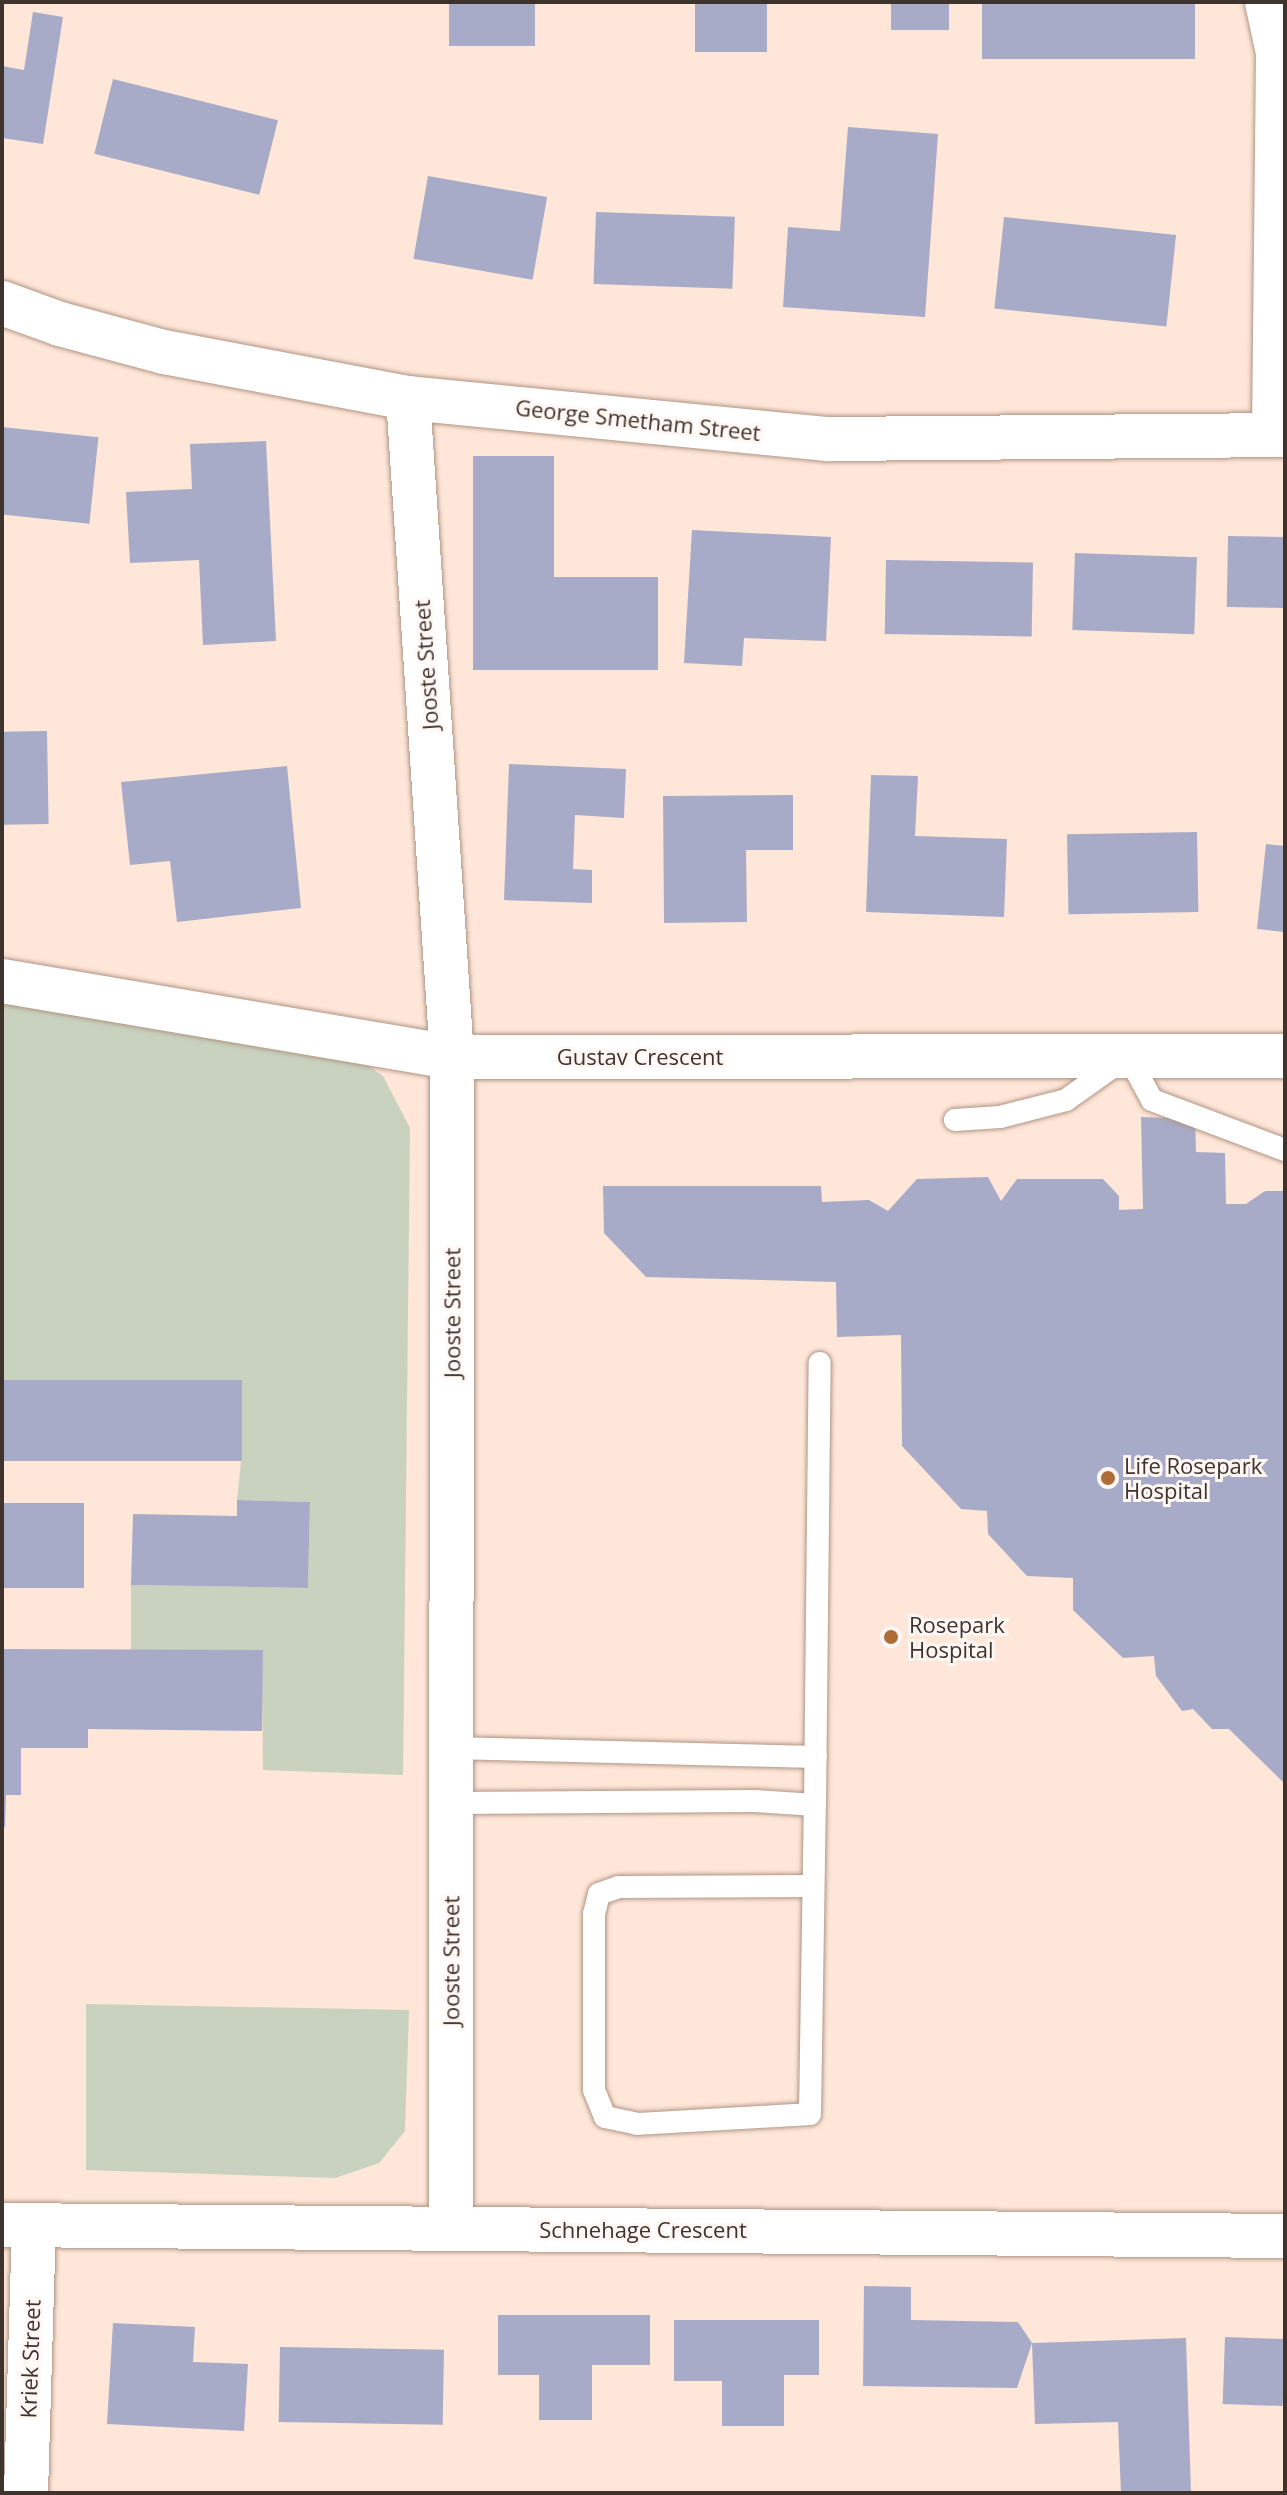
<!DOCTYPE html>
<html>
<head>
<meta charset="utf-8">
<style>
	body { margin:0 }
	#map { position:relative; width:1287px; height:2495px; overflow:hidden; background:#fee6d8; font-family:"Open Sans",sans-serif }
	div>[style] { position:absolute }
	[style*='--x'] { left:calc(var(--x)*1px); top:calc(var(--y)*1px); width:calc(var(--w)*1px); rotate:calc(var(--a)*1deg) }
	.green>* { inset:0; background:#c8d2be }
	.building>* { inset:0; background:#a8abc7; transform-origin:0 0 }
	.roads { filter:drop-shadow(0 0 2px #b09585) drop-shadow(0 0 2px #b09585) }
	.lane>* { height:22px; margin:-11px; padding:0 11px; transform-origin:11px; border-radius:11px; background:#fff }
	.street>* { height:44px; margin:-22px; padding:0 22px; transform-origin:22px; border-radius:22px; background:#fff }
	.dots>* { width:22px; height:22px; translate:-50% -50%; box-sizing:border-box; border:4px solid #fef7f4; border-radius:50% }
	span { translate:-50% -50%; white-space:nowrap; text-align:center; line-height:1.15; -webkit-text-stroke:6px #fef7f4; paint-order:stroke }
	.street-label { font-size:22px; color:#3f332d }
	.poi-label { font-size:22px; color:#3f332d }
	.left { translate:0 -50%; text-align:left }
	.frame { position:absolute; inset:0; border:4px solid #3f332d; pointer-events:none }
</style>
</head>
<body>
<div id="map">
	<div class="green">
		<div style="clip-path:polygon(2px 993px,346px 1050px,383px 1076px,410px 1128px,403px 1775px,263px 1770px,262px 1651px,131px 1650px,131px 1585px,308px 1588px,310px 1502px,237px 1500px,241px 1462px,241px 1381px,2px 1380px)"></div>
		<div style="clip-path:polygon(86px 2004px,409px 2010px,405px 2131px,379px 2163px,335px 2178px,86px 2170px)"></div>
	</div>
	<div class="building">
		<div style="left:449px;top:2px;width:86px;height:44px"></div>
		<div style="left:695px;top:2px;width:72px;height:50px"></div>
		<div style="left:891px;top:2px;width:58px;height:28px"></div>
		<div style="left:982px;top:2px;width:213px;height:57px"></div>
		<div style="clip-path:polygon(33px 12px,63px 17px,43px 144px,2px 138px,2px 66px,24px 70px)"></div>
		<div style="left:113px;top:79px;width:170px;height:77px;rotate:14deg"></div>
		<div style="clip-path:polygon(848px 127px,938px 134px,925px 317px,783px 307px,788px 227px,840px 231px)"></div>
		<div style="left:428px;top:176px;width:121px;height:84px;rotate:10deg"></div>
		<div style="left:596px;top:212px;width:139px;height:72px;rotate:2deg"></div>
		<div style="left:1004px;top:217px;width:173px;height:92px;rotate:6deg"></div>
		<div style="left:2px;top:427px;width:97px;height:87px;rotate:6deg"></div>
		<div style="clip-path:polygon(266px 441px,276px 641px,203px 645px,199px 560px,130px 563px,126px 492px,192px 489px,190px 444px)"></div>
		<div style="clip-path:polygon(473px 456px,554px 456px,554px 577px,658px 577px,658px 670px,473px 670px)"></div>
		<div style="clip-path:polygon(692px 530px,831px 537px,826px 641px,744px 638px,742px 666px,684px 663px)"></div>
		<div style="left:1228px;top:536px;width:57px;height:71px;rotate:1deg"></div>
		<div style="left:1075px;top:553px;width:122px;height:77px;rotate:2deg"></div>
		<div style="left:886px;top:560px;width:147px;height:74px;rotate:1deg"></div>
		<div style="left:47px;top:731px;width:93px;height:45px;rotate:89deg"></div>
		<div style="clip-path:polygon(509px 764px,626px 769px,624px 818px,575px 815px,573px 869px,592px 870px,592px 903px,504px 900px)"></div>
		<div style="clip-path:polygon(287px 766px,301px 908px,177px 922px,170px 861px,130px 865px,121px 782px)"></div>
		<div style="clip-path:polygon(871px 775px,918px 776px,915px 836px,1007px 839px,1004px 917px,866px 912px)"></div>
		<div style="clip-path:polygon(793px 795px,793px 850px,746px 850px,747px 922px,664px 923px,663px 796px)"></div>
		<div style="left:1197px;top:832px;width:80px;height:130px;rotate:89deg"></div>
		<div style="clip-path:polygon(1266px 844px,1285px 846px,1285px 932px,1257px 929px)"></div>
		<div style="clip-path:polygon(1141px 1117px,1195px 1119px,1196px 1152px,1225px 1153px,1226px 1204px,1246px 1204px,1265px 1191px,1285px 1191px,1285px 1784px,1229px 1729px,1212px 1729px,1193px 1709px,1182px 1711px,1156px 1676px,1154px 1656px,1123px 1658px,1073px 1610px,1073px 1578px,1027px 1576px,988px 1534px,987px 1511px,961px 1509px,902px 1446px,901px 1335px,837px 1337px,836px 1282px,646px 1277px,604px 1233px,603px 1186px,821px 1186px,822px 1202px,869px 1200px,888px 1211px,917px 1179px,988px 1177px,1001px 1201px,1017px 1179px,1103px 1179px,1119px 1196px,1119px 1210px,1143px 1209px)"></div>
		<div style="left:2px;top:1380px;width:240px;height:81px"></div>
		<div style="clip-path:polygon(237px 1500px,310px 1502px,308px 1588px,131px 1585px,133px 1514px,237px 1516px)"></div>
		<div style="left:2px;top:1503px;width:82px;height:85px"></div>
		<div style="clip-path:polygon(2px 1649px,263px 1650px,262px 1731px,88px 1729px,88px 1748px,21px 1748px,21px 1795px,6px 1795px,5px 1827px,2px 1827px)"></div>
		<div style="clip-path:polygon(864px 2286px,911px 2287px,911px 2320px,1018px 2322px,1032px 2343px,1186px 2338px,1191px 2493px,1121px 2493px,1118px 2422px,1035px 2424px,1032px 2343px,1017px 2388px,863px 2386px)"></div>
		<div style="clip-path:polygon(498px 2315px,650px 2315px,650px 2365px,592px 2365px,592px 2420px,539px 2420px,539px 2375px,498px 2375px)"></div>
		<div style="clip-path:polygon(674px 2320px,819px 2320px,819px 2375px,784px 2375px,784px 2426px,722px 2426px,722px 2381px,674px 2381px)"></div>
		<div style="clip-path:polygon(113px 2323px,195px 2327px,193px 2362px,248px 2364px,244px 2431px,107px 2424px)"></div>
		<div style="left:1225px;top:2337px;width:60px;height:67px;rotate:2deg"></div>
		<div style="left:280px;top:2347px;width:164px;height:75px;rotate:1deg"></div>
	</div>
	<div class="roads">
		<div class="lane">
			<div style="--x:955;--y:1120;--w:45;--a:-3.8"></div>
			<div style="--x:1000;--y:1117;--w:68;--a:-14.4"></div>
			<div style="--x:1066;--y:1100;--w:76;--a:-35.4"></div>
			<div style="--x:1128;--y:1056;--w:50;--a:61.4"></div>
			<div style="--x:1152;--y:1100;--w:142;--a:20.6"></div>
			<div style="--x:451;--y:1748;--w:365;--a:1.4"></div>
			<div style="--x:451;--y:1803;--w:304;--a:-0.4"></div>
			<div style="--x:755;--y:1801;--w:60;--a:3.8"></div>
			<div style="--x:813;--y:1886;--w:194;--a:179.7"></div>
			<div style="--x:619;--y:1887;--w:21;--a:161"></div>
			<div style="--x:599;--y:1894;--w:21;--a:104"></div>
			<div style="--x:594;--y:1914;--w:176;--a:90"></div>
			<div style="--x:594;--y:2090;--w:29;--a:68"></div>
			<div style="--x:605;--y:2117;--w:33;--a:12"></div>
			<div style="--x:637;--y:2124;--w:173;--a:-3.3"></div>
			<div style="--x:810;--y:2114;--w:309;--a:-89.1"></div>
			<div style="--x:815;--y:1805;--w:442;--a:-89.4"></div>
		</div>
		<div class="street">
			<div style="--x:1267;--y:2;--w:52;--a:77.8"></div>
			<div style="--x:1278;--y:53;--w:382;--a:90.6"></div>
			<div style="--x:2;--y:303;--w:62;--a:19.9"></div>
			<div style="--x:60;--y:324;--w:108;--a:15.1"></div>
			<div style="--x:164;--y:352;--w:248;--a:10.7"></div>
			<div style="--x:408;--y:398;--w:423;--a:5.6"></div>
			<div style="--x:829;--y:439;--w:456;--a:-0.5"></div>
			<div style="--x:408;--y:398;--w:660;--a:86.18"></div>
			<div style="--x:452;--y:1057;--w:1172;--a:90.05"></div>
			<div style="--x:2;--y:981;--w:456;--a:9.6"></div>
			<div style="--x:452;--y:1057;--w:833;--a:-0.07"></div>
			<div style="--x:2;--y:2225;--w:1283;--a:0.49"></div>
			<div style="--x:26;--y:2493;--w:268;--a:-88.3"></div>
		</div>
	</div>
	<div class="dots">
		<div style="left:1108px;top:1478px;background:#ae6c37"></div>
		<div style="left:891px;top:1637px;background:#ae6c37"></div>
	</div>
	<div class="street-label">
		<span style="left:638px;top:420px;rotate:6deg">George Smetham Street</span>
		<span style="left:426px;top:665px;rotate:-94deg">Jooste Street</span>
		<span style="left:640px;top:1057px">Gustav Crescent</span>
		<span style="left:452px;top:1313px;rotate:-90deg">Jooste Street</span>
		<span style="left:451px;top:1961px;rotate:-90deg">Jooste Street</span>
		<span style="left:643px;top:2230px">Schnehage Crescent</span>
		<span style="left:30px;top:2359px;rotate:-88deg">Kriek Street</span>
	</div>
	<div class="poi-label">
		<span class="left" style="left:1124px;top:1478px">Life Rosepark<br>Hospital</span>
		<span class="left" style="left:909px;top:1637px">Rosepark<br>Hospital</span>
	</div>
	<div class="frame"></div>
</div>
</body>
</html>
